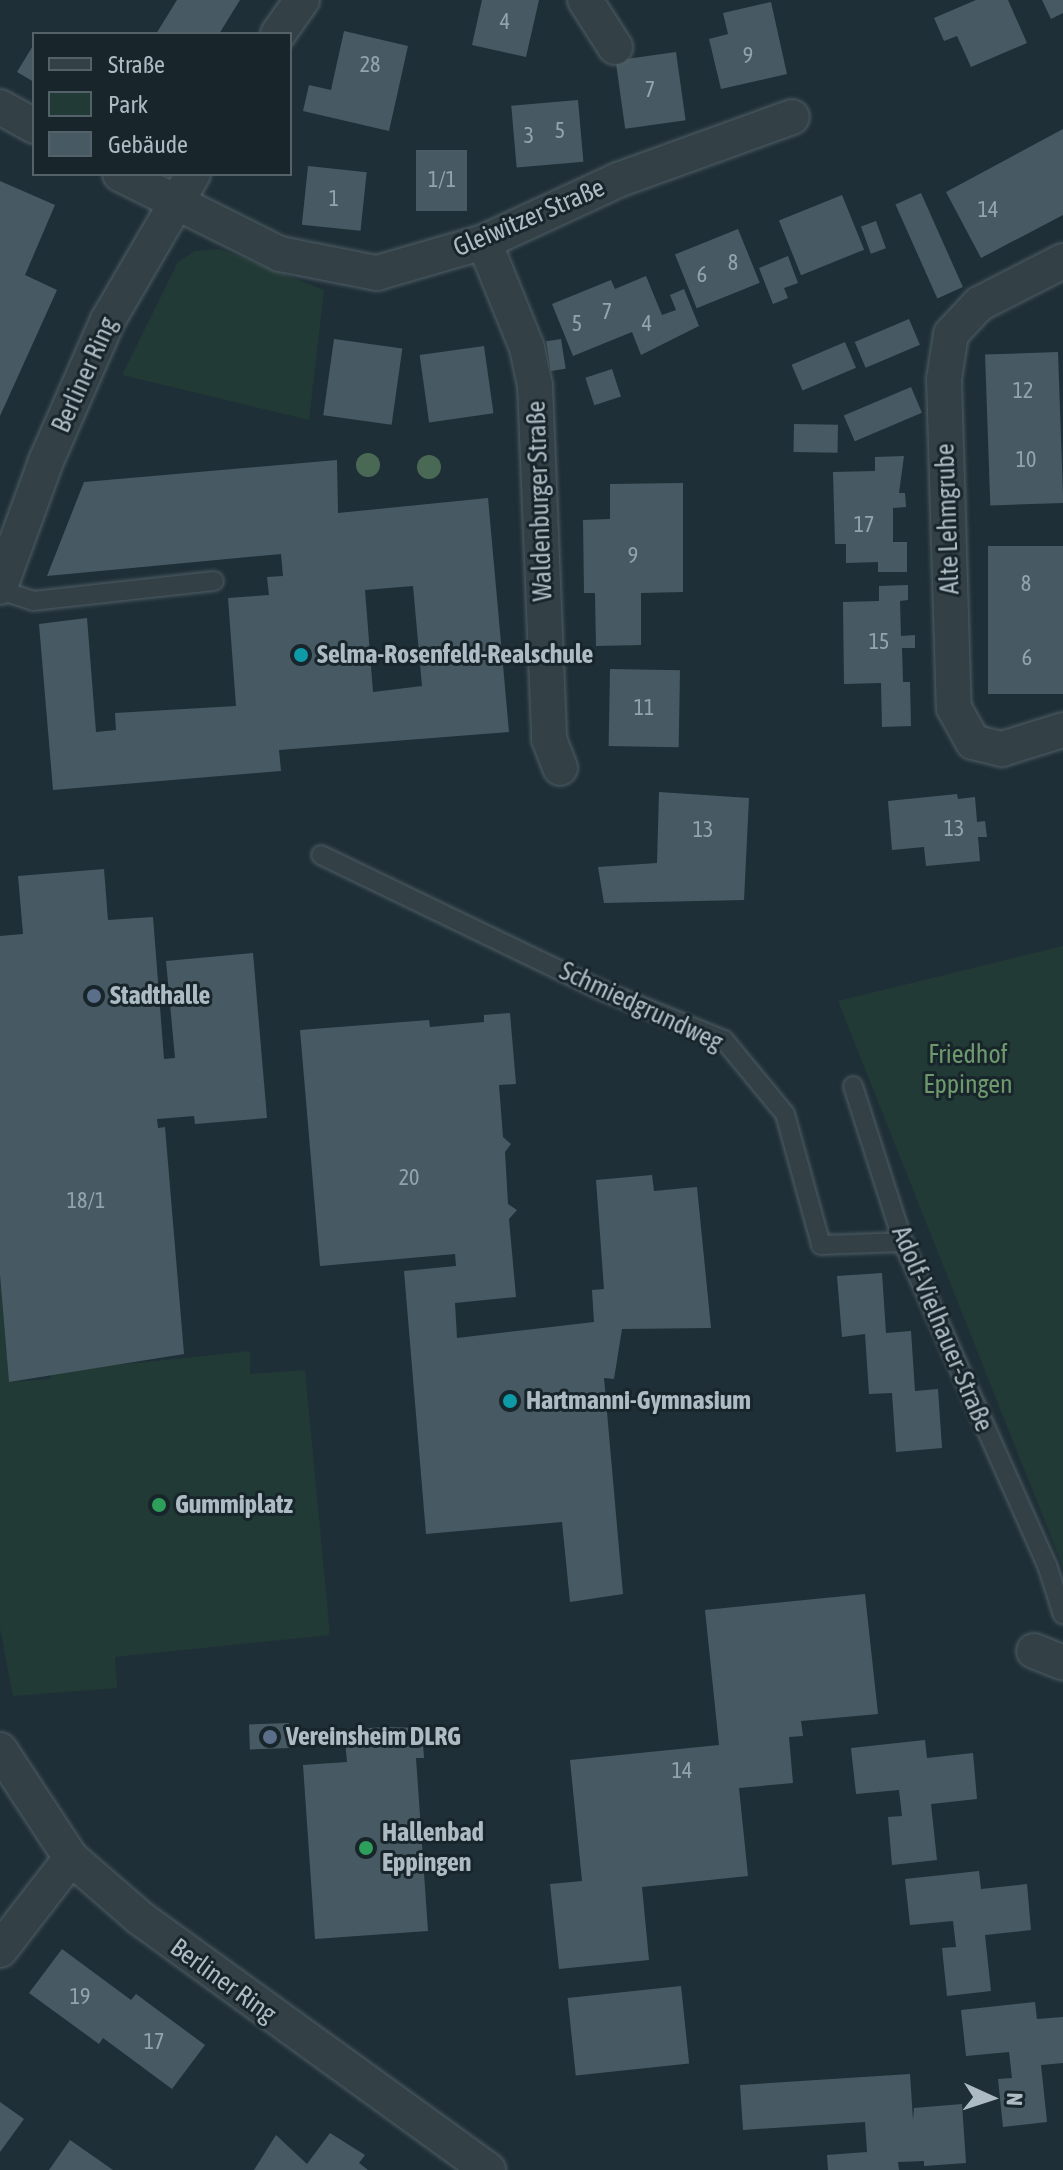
<!DOCTYPE html>
<html>
<head>
<meta charset="utf-8">
<style>
	body { margin:0 }
	#map { position:relative; width:1063px; height:2170px; overflow:hidden; background:#1f2f37; font-family:"Asap Condensed",sans-serif }
	div>[style] { position:absolute }
	[style*='--x'] { left:calc(var(--x)*1px); top:calc(var(--y)*1px); width:calc(var(--w)*1px); rotate:calc(var(--a)*1deg) }
	.green>* { inset:0; background:#223a35 }
	.building>* { inset:0; background:#475a63; transform-origin:0 0 }
	.roads { filter:drop-shadow(0 0 2px #505e65) drop-shadow(0 0 2px #505e65) }
	.lane>* { height:18px; margin:-9px; padding:0 9px; transform-origin:9px; border-radius:9px; background:#334147 }
	.street>* { height:34px; margin:-17px; padding:0 17px; transform-origin:17px; border-radius:17px; background:#334147 }
	.trees>* { width:24px; height:24px; margin:-12px; border-radius:50%; background:#4a6955 }
	.dots>* { width:22px; height:22px; translate:-50% -50%; box-sizing:border-box; border:4px solid #18252b; border-radius:50% }
	span { translate:-50% -50%; white-space:nowrap; text-align:center; line-height:1.15; -webkit-text-stroke:6px #18252b; paint-order:stroke }
	.number-label { font-size:22px; color:#94a4ac }
	.number-label span { -webkit-text-stroke-width:0 }
	.street-label { font-size:26px; color:#adbcc4 }
	.poi-label { font-size:26px; color:#adbcc4; font-weight:700 }
	.left { translate:0 -50%; text-align:left }
	.park-label { font-size:26px; color:#6e996d }
	.legend { position:absolute; left:32px; top:32px; width:260px; height:144px; box-sizing:border-box; background:#18252b; border:2px solid #546168; margin:0; padding:10px 14px; list-style:none; font-size:24px; color:#adbcc4 }
	.legend li { display:flex; align-items:center; gap:16px; height:40px }
	.legend b { width:40px; border:2px solid #546168 }
	.north { position:absolute; left:951px; top:2058px; width:80px; height:80px; -webkit-text-stroke:6px #18252b; paint-order:stroke; rotate:93deg; font-size:22px; font-weight:700; line-height:32px; text-align:center; color:#adbcc4 }
	.north::after { content:''; display:block; margin:auto; width:28px; height:36px; background:#adbcc4; clip-path:polygon(50% 0,100% 100%,50% 72%,0 100%) }
</style>
</head>
<body>
<div id="map">
	<div class="green">
		<div style="clip-path:polygon(220px 249px,324px 290px,309px 420px,122px 375px,178px 262px,195px 251px)"></div>
		<div style="clip-path:polygon(1063px 946px,1063px 1567px,838px 1001px)"></div>
		<div style="clip-path:polygon(0 1277px,9px 1382px,51px 1379px,51px 1372px,250px 1351px,250px 1374px,305px 1370px,330px 1635px,115px 1657px,117px 1688px,13px 1696px,0 1628px)"></div>
	</div>
	<div class="building">
		<div style="clip-path:polygon(177px 0,240px 0,219px 34px,156px 34px)"></div>
		<div style="clip-path:polygon(482px 0,539px 0,526px 57px,472px 45px)"></div>
		<div style="clip-path:polygon(976px 0,1008px 0,1027px 43px,971px 67px,957px 36px,944px 41px,934px 18px)"></div>
		<div style="clip-path:polygon(1042px 0,1063px 0,1063px 13px,1051px 19px)"></div>
		<div style="clip-path:polygon(771px 2px,787px 74px,721px 89px,709px 39px,728px 34px,723px 13px)"></div>
		<div style="clip-path:polygon(344px 31px,408px 46px,389px 131px,303px 111px,309px 85px,331px 90px)"></div>
		<div style="clip-path:polygon(34px 44px,34px 82px,17px 72px)"></div>
		<div style="left:676px;top:52px;width:69px;height:61px;rotate:82deg"></div>
		<div style="left:578px;top:100px;width:62px;height:67px;rotate:85deg"></div>
		<div style="clip-path:polygon(1063px 129px,1063px 215px,981px 258px,946px 192px)"></div>
		<div style="left:416px;top:150px;width:51px;height:61px"></div>
		<div style="left:308px;top:166px;width:59px;height:59px;rotate:6deg"></div>
		<div style="clip-path:polygon(0 181px,55px 205px,25px 275px,57px 290px,0 416px)"></div>
		<div style="left:921px;top:193px;width:103px;height:28px;rotate:66deg"></div>
		<div style="left:842px;top:195px;width:59px;height:68px;rotate:68deg"></div>
		<div style="left:876px;top:221px;width:29px;height:16px;rotate:70deg"></div>
		<div style="left:738px;top:229px;width:58px;height:68px;rotate:68deg"></div>
		<div style="clip-path:polygon(788px 256px,798px 283px,784px 288px,788px 298px,773px 304px,759px 268px)"></div>
		<div style="clip-path:polygon(646px 276px,662px 315px,676px 310px,670px 295px,684px 289px,699px 326px,641px 355px,632px 332px,573px 356px,552px 304px,611px 280px,615px 289px)"></div>
		<div style="left:909px;top:319px;width:28px;height:59px;rotate:67deg"></div>
		<div style="left:334px;top:339px;width:69px;height:77px;rotate:8deg"></div>
		<div style="left:561px;top:339px;width:30px;height:15px;rotate:81deg"></div>
		<div style="left:845px;top:342px;width:28px;height:58px;rotate:67deg"></div>
		<div style="left:484px;top:346px;width:68px;height:65px;rotate:82deg"></div>
		<div style="left:1058px;top:352px;width:151px;height:73px;rotate:88deg"></div>
		<div style="left:612px;top:369px;width:29px;height:28px;rotate:72deg"></div>
		<div style="left:911px;top:387px;width:28px;height:73px;rotate:67deg"></div>
		<div style="left:794px;top:424px;width:44px;height:28px;rotate:1deg"></div>
		<div style="clip-path:polygon(904px 456px,899px 493px,905px 493px,906px 507px,893px 508px,893px 542px,907px 542px,907px 572px,878px 572px,878px 562px,846px 563px,846px 544px,835px 544px,833px 472px,875px 471px,875px 457px)"></div>
		<div style="clip-path:polygon(evenodd,337px 460px,338px 513px,488px 498px,509px 732px,279px 750px,281px 771px,53px 790px,39px 624px,87px 618px,96px 732px,116px 730px,115px 713px,236px 706px,228px 598px,269px 595px,267px 577px,283px 576px,281px 554px,47px 576px,84px 482px,337px 460px,413px 586px,422px 686px,373px 692px,365px 590px,413px 586px)"></div>
		<div style="clip-path:polygon(683px 483px,683px 592px,641px 593px,641px 645px,596px 646px,595px 593px,584px 593px,583px 520px,610px 519px,610px 484px)"></div>
		<div style="left:1063px;top:546px;width:148px;height:75px;rotate:90deg"></div>
		<div style="clip-path:polygon(908px 585px,908px 600px,900px 601px,901px 636px,915px 635px,915px 648px,902px 648px,903px 682px,910px 682px,911px 726px,882px 727px,881px 683px,844px 684px,843px 602px,879px 601px,879px 586px)"></div>
		<div style="left:610px;top:669px;width:70px;height:77px;rotate:1deg"></div>
		<div style="clip-path:polygon(659px 792px,749px 798px,744px 900px,604px 903px,598px 867px,657px 863px)"></div>
		<div style="clip-path:polygon(957px 794px,958px 799px,975px 797px,977px 822px,985px 821px,987px 837px,978px 837px,980px 861px,926px 866px,924px 847px,892px 850px,888px 801px)"></div>
		<div style="clip-path:polygon(104px 869px,108px 920px,153px 917px,164px 1059px,175px 1058px,166px 961px,253px 953px,267px 1118px,195px 1124px,194px 1116px,157px 1119px,158px 1128px,165px 1127px,184px 1354px,9px 1382px,0 1275px,0 936px,23px 934px,18px 876px)"></div>
		<div style="clip-path:polygon(510px 1013px,516px 1084px,499px 1085px,503px 1137px,511px 1144px,505px 1152px,508px 1204px,517px 1210px,509px 1219px,516px 1297px,455px 1303px,457px 1338px,594px 1322px,592px 1290px,604px 1289px,596px 1180px,652px 1175px,654px 1191px,697px 1187px,711px 1328px,622px 1329px,614px 1379px,604px 1378px,623px 1594px,570px 1602px,562px 1522px,426px 1534px,404px 1271px,456px 1266px,455px 1254px,320px 1266px,300px 1030px,429px 1020px,430px 1027px,484px 1022px,484px 1015px)"></div>
		<div style="clip-path:polygon(882px 1273px,886px 1333px,911px 1331px,915px 1391px,938px 1389px,942px 1448px,896px 1452px,892px 1393px,869px 1394px,865px 1334px,842px 1337px,837px 1276px)"></div>
		<div style="clip-path:polygon(865px 1594px,878px 1714px,801px 1721px,803px 1736px,789px 1737px,793px 1783px,739px 1788px,748px 1876px,642px 1887px,649px 1960px,559px 1969px,550px 1884px,582px 1881px,570px 1760px,719px 1745px,705px 1610px)"></div>
		<div style="left:289px;top:1723px;width:25px;height:40px;rotate:88deg"></div>
		<div style="clip-path:polygon(384px 1727px,422px 1728px,424px 1758px,416px 1758px,428px 1931px,315px 1939px,303px 1765px,347px 1762px,344px 1730px)"></div>
		<div style="clip-path:polygon(925px 1740px,927px 1758px,973px 1753px,977px 1799px,931px 1804px,937px 1860px,892px 1865px,888px 1817px,902px 1816px,899px 1790px,856px 1794px,851px 1748px)"></div>
		<div style="clip-path:polygon(979px 1871px,981px 1889px,1027px 1884px,1031px 1930px,985px 1935px,991px 1991px,947px 1996px,942px 1948px,956px 1947px,953px 1921px,910px 1925px,905px 1879px)"></div>
		<div style="clip-path:polygon(62px 1949px,131px 2000px,136px 1994px,205px 2045px,172px 2089px,103px 2038px,99px 2044px,29px 1993px)"></div>
		<div style="left:681px;top:1986px;width:78px;height:114px;rotate:84deg"></div>
		<div style="clip-path:polygon(1035px 2002px,1037px 2019px,1063px 2017px,1063px 2063px,1041px 2065px,1047px 2122px,1003px 2127px,998px 2079px,1012px 2078px,1009px 2052px,966px 2056px,961px 2010px)"></div>
		<div style="clip-path:polygon(910px 2074px,913px 2120px,914px 2108px,962px 2104px,966px 2163px,924px 2166px,924px 2161px,898px 2162px,899px 2170px,828px 2170px,827px 2155px,867px 2152px,865px 2122px,743px 2130px,740px 2085px)"></div>
		<div style="clip-path:polygon(0 2102px,24px 2119px,0 2152px)"></div>
		<div style="clip-path:polygon(330px 2133px,365px 2155px,359px 2163px,368px 2170px,254px 2170px,276px 2135px,307px 2164px)"></div>
		<div style="clip-path:polygon(70px 2140px,113px 2170px,49px 2170px)"></div>
	</div>
	<div class="roads">
		<div class="lane">
			<div style="--x:0;--y:590;--w:35;--a:18"></div>
			<div style="--x:33;--y:601;--w:182;--a:-6.3"></div>
			<div style="--x:321;--y:855;--w:305;--a:25.8"></div>
			<div style="--x:596;--y:988;--w:138;--a:22.1"></div>
			<div style="--x:724;--y:1040;--w:96;--a:50.5"></div>
			<div style="--x:785;--y:1114;--w:136;--a:74.6"></div>
			<div style="--x:821;--y:1245;--w:82;--a:-2.1"></div>
			<div style="--x:853;--y:1086;--w:164;--a:72.2"></div>
			<div style="--x:903;--y:1242;--w:354;--a:66"></div>
			<div style="--x:1047;--y:1565;--w:52;--a:72.3"></div>
		</div>
		<div class="street">
			<div style="--x:585;--y:0;--w:56;--a:57.4"></div>
			<div style="--x:278;--y:34;--w:42;--a:-54.8"></div>
			<div style="--x:0;--y:107;--w:39;--a:29"></div>
			<div style="--x:120;--y:174;--w:179;--a:26.6"></div>
			<div style="--x:280;--y:254;--w:99;--a:11.1"></div>
			<div style="--x:377;--y:273;--w:111;--a:-16.2"></div>
			<div style="--x:484;--y:242;--w:148;--a:-24.8"></div>
			<div style="--x:618;--y:180;--w:185;--a:-19.9"></div>
			<div style="--x:484;--y:242;--w:114;--a:67.9"></div>
			<div style="--x:527;--y:348;--w:38;--a:78"></div>
			<div style="--x:535;--y:385;--w:354;--a:87.7"></div>
			<div style="--x:549;--y:739;--w:31;--a:69"></div>
			<div style="--x:1063;--y:261;--w:94;--a:152.9"></div>
			<div style="--x:979;--y:304;--w:41;--a:133"></div>
			<div style="--x:951;--y:334;--w:46;--a:98.8"></div>
			<div style="--x:944;--y:379;--w:329;--a:88.3"></div>
			<div style="--x:954;--y:708;--w:39;--a:61"></div>
			<div style="--x:973;--y:742;--w:30;--a:14"></div>
			<div style="--x:1002;--y:749;--w:64;--a:-17.3"></div>
			<div style="--x:0;--y:587;--w:134;--a:-69.9"></div>
			<div style="--x:46;--y:461;--w:154;--a:-66.3"></div>
			<div style="--x:108;--y:320;--w:169;--a:-59.8"></div>
			<div style="--x:1034;--y:1651;--w:31;--a:22"></div>
			<div style="--x:0;--y:1750;--w:129;--a:56.7"></div>
			<div style="--x:71;--y:1858;--w:91;--a:41"></div>
			<div style="--x:140;--y:1918;--w:430;--a:35.9"></div>
			<div style="--x:0;--y:1950;--w:116;--a:-52.3"></div>
		</div>
	</div>
	<div class="trees">
		<div style="left:368px;top:465px"></div>
		<div style="left:429px;top:467px"></div>
	</div>
	<div class="dots">
		<div style="left:301px;top:655px;background:#0f9aa8"></div>
		<div style="left:94px;top:996px;background:#5c6f8a"></div>
		<div style="left:510px;top:1401px;background:#0f9aa8"></div>
		<div style="left:159px;top:1505px;background:#2e9e5b"></div>
		<div style="left:270px;top:1737px;background:#5c6f8a"></div>
		<div style="left:366px;top:1848px;background:#2e9e5b"></div>
	</div>
	<div class="number-label">
		<span style="left:505px;top:22px">4</span>
		<span style="left:748px;top:56px">9</span>
		<span style="left:370px;top:65px">28</span>
		<span style="left:650px;top:90px">7</span>
		<span style="left:560px;top:131px">5</span>
		<span style="left:529px;top:136px">3</span>
		<span style="left:442px;top:180px">1/1</span>
		<span style="left:334px;top:199px">1</span>
		<span style="left:988px;top:210px">14</span>
		<span style="left:733px;top:263px">8</span>
		<span style="left:702px;top:275px">6</span>
		<span style="left:607px;top:312px">7</span>
		<span style="left:577px;top:324px">5</span>
		<span style="left:647px;top:324px">4</span>
		<span style="left:1023px;top:391px">12</span>
		<span style="left:1026px;top:460px">10</span>
		<span style="left:864px;top:525px">17</span>
		<span style="left:633px;top:556px">9</span>
		<span style="left:1026px;top:584px">8</span>
		<span style="left:879px;top:642px">15</span>
		<span style="left:1027px;top:658px">6</span>
		<span style="left:644px;top:708px">11</span>
		<span style="left:954px;top:829px">13</span>
		<span style="left:703px;top:830px">13</span>
		<span style="left:409px;top:1178px">20</span>
		<span style="left:86px;top:1201px">18/1</span>
		<span style="left:682px;top:1771px">14</span>
		<span style="left:80px;top:1997px">19</span>
		<span style="left:154px;top:2042px">17</span>
	</div>
	<div class="street-label">
		<span style="left:529px;top:218px;rotate:-23deg">Gleiwitzer Straße</span>
		<span style="left:85px;top:375px;rotate:-66deg">Berliner Ring</span>
		<span style="left:540px;top:501px;rotate:-92deg">Waldenburger Straße</span>
		<span style="left:948px;top:519px;rotate:-92deg">Alte Lehmgrube</span>
		<span style="left:641px;top:1007px;rotate:25deg">Schmiedgrundweg</span>
		<span style="left:942px;top:1329px;rotate:67deg">Adolf-Vielhauer-Straße</span>
		<span style="left:223px;top:1981px;rotate:36deg">Berliner Ring</span>
	</div>
	<div class="poi-label">
		<span class="left" style="left:317px;top:655px">Selma-Rosenfeld-Realschule</span>
		<span class="left" style="left:110px;top:996px">Stadthalle</span>
		<span class="left" style="left:526px;top:1401px">Hartmanni-Gymnasium</span>
		<span class="left" style="left:175px;top:1505px">Gummiplatz</span>
		<span class="left" style="left:286px;top:1737px">Vereinsheim DLRG</span>
		<span class="left" style="left:382px;top:1848px">Hallenbad<br>Eppingen</span>
	</div>
	<div class="park-label">
		<span style="left:968px;top:1070px">Friedhof<br>Eppingen</span>
	</div>
	<ul class="legend">
	<li><b style="height:10px;background:#334147"></b>Straße</li>
	<li><b style="height:22px;background:#223a35"></b>Park</li>
	<li><b style="height:22px;background:#475a63"></b>Gebäude</li>
	</ul>
	<div class="north">N</div>
</div>
</body>
</html>
